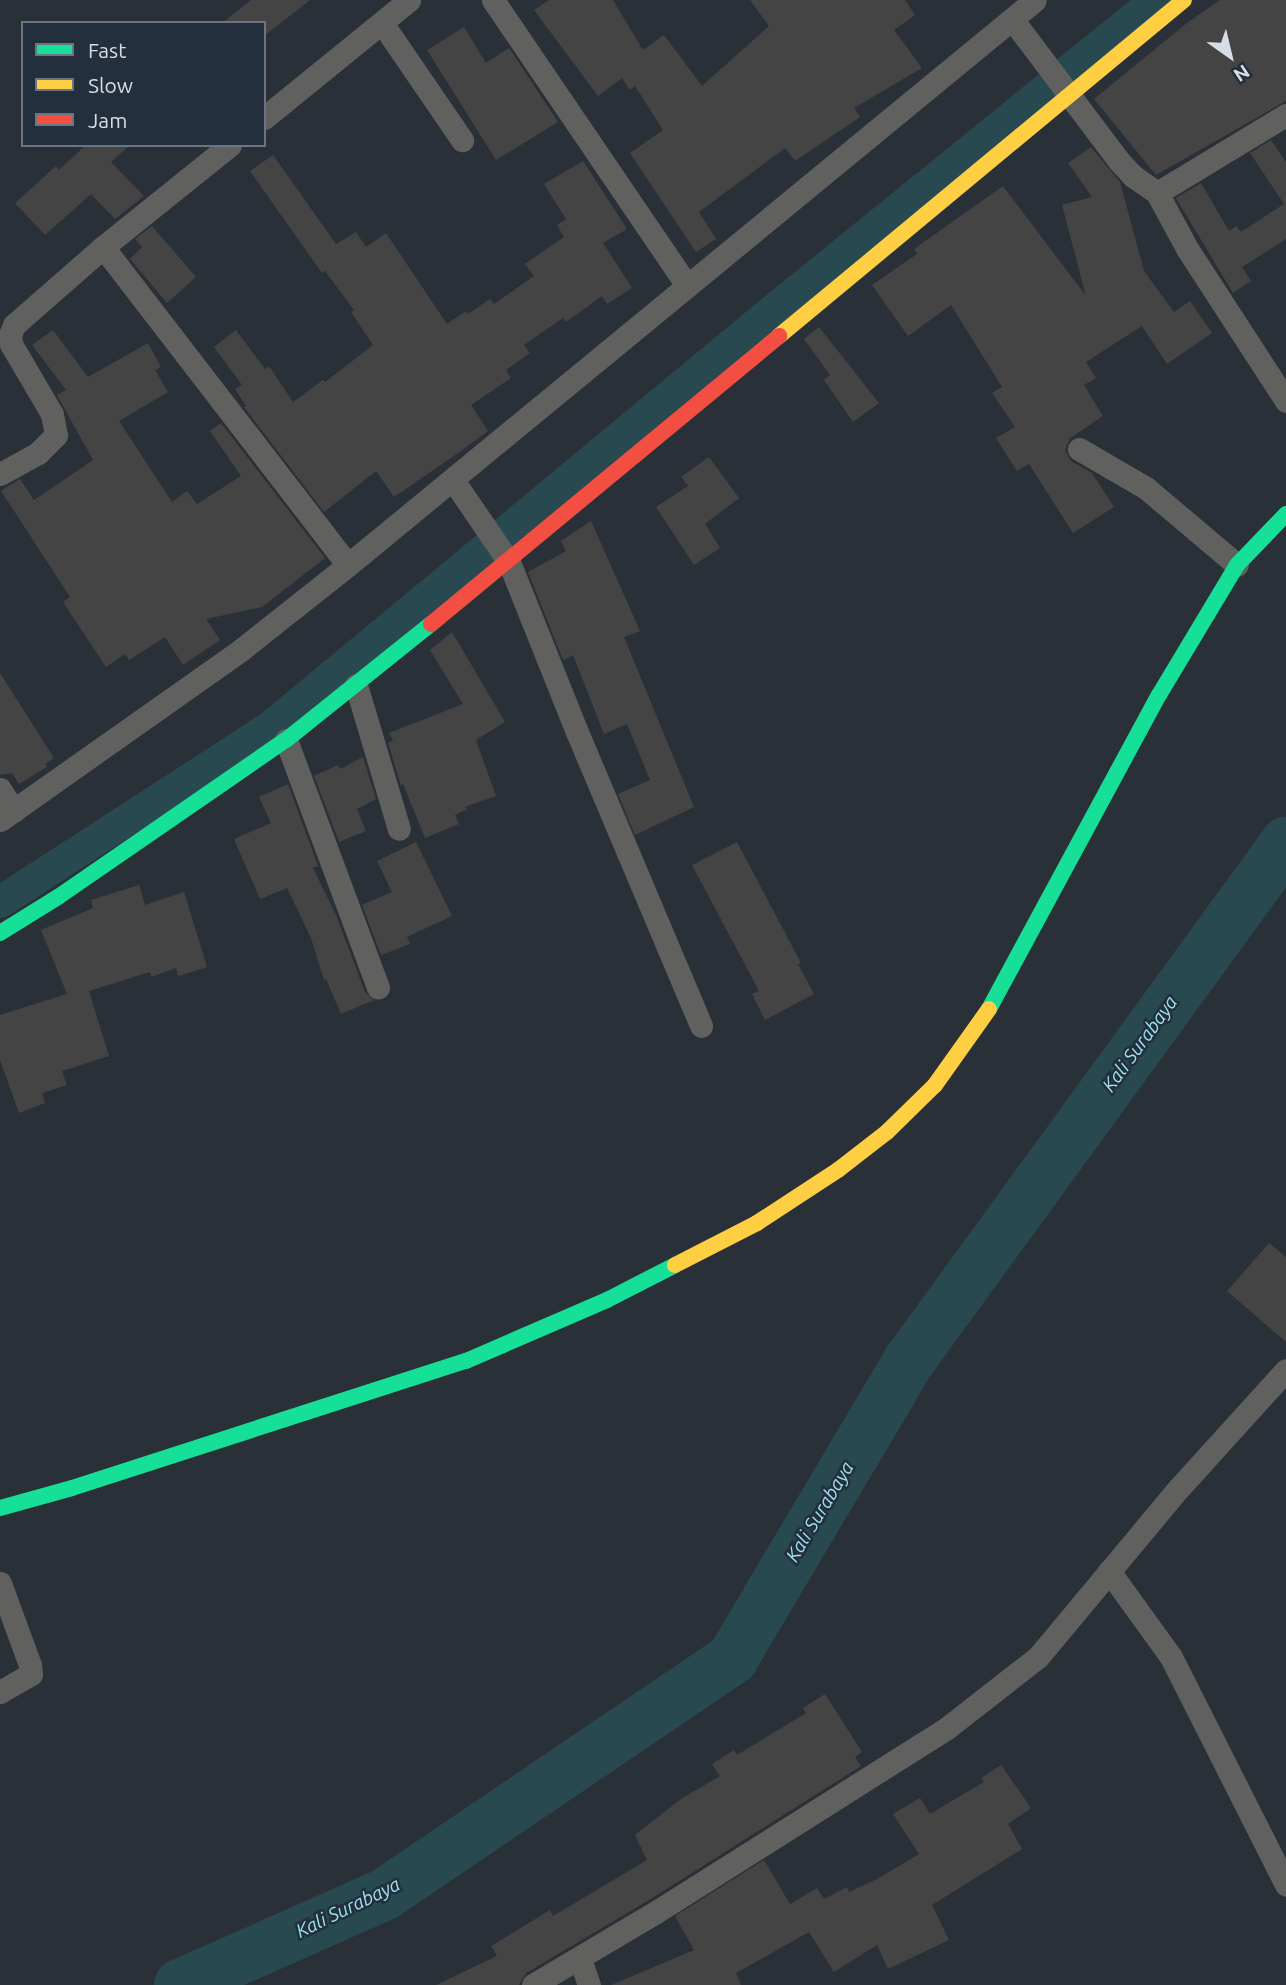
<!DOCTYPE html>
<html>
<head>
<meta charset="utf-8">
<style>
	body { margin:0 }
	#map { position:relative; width:1286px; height:1985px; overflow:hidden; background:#2a3037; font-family:Ubuntu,sans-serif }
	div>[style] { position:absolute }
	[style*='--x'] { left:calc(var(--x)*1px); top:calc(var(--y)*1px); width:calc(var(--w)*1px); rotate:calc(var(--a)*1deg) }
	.canal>* { height:32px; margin:-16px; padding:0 16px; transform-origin:16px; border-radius:16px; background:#294950 }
	.river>* { height:52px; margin:-26px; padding:0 26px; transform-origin:26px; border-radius:26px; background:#294950 }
	.building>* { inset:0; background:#454445 }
	.street>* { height:23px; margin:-11.5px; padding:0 11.5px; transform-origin:11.5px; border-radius:11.5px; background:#60605f }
	.fast>* { height:16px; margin:-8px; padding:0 8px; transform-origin:8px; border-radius:8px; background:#16e098 }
	.slow>* { height:16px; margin:-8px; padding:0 8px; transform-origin:8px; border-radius:8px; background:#ffcf43 }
	.jam>* { height:16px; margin:-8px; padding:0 8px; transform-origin:8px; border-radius:8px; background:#f24e42 }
	span { translate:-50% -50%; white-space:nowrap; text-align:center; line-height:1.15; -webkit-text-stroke:5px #242f3d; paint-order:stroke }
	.water-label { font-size:19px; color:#9ce2ef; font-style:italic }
	.legend { position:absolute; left:21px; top:21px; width:245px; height:126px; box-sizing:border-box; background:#242f3d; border:2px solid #6b7581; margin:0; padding:9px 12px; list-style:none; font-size:21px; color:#d6dde6 }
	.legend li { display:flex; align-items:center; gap:14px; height:35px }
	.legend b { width:35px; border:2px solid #6b7581 }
	.north { position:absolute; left:1195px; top:21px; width:70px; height:70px; -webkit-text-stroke:5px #242f3d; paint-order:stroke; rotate:146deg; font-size:19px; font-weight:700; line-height:28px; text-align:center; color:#d6dde6 }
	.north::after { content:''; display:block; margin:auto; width:24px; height:32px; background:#d6dde6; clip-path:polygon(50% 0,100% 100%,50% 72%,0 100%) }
</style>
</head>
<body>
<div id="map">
	<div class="canal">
		<div style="--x:0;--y:902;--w:320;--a:-32.9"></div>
		<div style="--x:269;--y:728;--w:646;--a:-39.66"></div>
		<div style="--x:766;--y:316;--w:502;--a:-39.02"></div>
	</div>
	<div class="river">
		<div style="--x:180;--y:1985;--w:224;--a:-23.9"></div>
		<div style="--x:385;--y:1894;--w:419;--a:-34.1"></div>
		<div style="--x:732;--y:1659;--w:347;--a:-59.3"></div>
		<div style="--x:909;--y:1361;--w:641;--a:-53.95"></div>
	</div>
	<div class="building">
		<div style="clip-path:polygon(251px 0,310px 0,264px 36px,264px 23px,222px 23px)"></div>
		<div style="clip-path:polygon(549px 0,613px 0,643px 50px,664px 35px,702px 86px,769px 26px,750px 0,905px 0,915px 15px,894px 30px,922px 68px,854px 108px,860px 117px,795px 161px,785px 148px,699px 212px,716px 239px,696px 252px,630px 153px,663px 130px,635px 86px,630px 90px,622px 78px,598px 96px,534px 10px)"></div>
		<div style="clip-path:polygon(1220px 0,1286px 0,1286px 101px,1156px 175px,1094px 99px,1187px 23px)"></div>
		<div style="clip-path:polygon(464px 27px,486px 63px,509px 48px,558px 122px,496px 160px,427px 50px)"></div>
		<div style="clip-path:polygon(1271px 140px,1286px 162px,1286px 239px,1242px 267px,1251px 281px,1233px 293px,1176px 198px,1201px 183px,1229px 231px,1236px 226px,1241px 232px,1284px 204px,1250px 153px)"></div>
		<div style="clip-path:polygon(86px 145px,130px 145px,111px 162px,144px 196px,115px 219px,91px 194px,45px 235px,15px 203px,56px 166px,59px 170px)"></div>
		<div style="clip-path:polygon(1091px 147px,1120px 182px,1144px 271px,1174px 312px,1190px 301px,1212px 333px,1167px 364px,1142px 326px,1086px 362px,1096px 378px,1084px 385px,1103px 416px,1070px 438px,1065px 450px,1071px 461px,1092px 473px,1114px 507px,1073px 533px,1029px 464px,1017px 471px,996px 438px,1015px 427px,992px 393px,1002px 387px,951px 305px,908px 336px,872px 285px,917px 254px,914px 249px,1003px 186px,1086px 296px,1062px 205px,1092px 197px,1068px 163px)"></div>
		<div style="clip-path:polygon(273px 155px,336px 244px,356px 232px,366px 247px,386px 233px,447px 324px,466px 311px,468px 314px,490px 299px,494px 304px,534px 276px,525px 264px,564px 237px,557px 225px,566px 219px,544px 184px,583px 161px,627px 229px,603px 243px,632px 288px,607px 304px,602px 296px,566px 322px,563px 318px,524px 345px,530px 353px,506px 370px,511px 378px,471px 405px,488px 431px,461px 451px,394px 497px,376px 471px,324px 512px,244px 407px,246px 406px,235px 389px,242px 385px,214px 347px,236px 330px,265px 369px,269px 366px,293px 402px,323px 380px,325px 382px,373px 345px,351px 312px,354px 310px,325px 271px,322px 273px,250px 171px)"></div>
		<div style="clip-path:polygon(152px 226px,196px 277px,167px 303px,130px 259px,142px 247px,135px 239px)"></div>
		<div style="clip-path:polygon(819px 327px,879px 403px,853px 422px,824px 380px,830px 375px,804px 339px)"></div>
		<div style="clip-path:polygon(53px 330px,88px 377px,148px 343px,161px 367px,155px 370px,168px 392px,119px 421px,172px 502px,187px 491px,197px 504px,241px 476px,210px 431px,221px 423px,325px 558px,262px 607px,206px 619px,220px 640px,183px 665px,165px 637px,129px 660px,125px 654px,106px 667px,63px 602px,70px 597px,1px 491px,20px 479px,34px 500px,93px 460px,57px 395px,66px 390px,32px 345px)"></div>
		<div style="clip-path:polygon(709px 457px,739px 498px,705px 524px,720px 548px,694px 565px,656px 507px,688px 486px,681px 477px)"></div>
		<div style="clip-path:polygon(591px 521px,640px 631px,624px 637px,694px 807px,635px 835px,618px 794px,650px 780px,627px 724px,604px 734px,573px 655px,564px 660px,561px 655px,528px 572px,566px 551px,561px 541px)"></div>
		<div style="clip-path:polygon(452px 632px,505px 722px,476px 740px,496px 796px,465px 807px,467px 809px,455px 815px,459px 824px,425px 838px,403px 784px,401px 786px,388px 743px,393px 740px,389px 733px,463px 704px,430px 650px)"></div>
		<div style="clip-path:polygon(0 673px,54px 758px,45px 764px,47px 767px,19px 784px,12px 773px,0 775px)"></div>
		<div style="clip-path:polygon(363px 757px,376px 799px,357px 809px,366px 831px,339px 842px,314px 776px,338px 765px,340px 769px)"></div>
		<div style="clip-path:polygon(288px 784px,318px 866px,313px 868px,336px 915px,365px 992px,374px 1000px,341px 1014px,326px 979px,324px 980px,311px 938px,287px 888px,260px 899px,234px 839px,271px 823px,259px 797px)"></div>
		<div style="clip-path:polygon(416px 842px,452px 916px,407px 937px,410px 944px,381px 955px,362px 905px,392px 892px,377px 861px)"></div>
		<div style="clip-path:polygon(737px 842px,801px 963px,798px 964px,814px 994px,765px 1020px,752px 994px,759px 991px,692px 865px)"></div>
		<div style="clip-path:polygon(139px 885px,145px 905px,184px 892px,207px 967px,178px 976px,176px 968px,151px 977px,150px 972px,89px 991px,109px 1056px,62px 1071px,67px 1085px,42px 1093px,45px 1103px,19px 1113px,0 1060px,0 1015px,67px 994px,41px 930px,93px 908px,91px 900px)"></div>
		<div style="clip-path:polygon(1269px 1243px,1286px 1257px,1286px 1342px,1227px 1291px)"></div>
		<div style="clip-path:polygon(825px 1694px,862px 1752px,855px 1757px,861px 1766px,649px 1900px,526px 1973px,519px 1985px,436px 1985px,497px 1956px,491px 1946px,550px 1910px,553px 1916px,647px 1860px,635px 1835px,681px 1799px,720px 1776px,712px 1764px,734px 1750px,737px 1755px,806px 1713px,803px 1708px)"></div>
		<div style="clip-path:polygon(1001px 1765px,1031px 1808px,1008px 1824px,1022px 1849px,932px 1905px,949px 1940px,888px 1969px,877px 1945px,834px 1972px,809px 1932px,736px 1973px,741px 1985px,611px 1985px,694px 1950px,675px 1916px,764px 1860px,790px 1904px,817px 1888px,824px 1899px,847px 1887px,849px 1892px,877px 1879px,919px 1854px,893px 1814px,920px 1798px,930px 1814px,984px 1782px,981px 1778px)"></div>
	</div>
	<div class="street">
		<div style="--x:493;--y:0;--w:345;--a:55.8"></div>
		<div style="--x:1012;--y:19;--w:178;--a:53"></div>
		<div style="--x:1119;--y:161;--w:21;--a:47"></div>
		<div style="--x:1133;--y:176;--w:29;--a:35"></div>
		<div style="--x:1157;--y:193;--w:151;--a:-31.2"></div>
		<div style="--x:382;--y:23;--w:142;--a:55.6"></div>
		<div style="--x:264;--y:118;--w:187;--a:-39.1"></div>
		<div style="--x:230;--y:145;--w:163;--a:141.2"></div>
		<div style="--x:103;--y:247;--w:401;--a:52.4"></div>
		<div style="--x:1157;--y:193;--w:65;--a:61.5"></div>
		<div style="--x:1188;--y:250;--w:180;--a:57"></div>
		<div style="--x:1079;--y:449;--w:78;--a:30.2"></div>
		<div style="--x:1146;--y:488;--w:119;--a:40.2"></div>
		<div style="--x:0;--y:474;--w:43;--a:-28.9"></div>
		<div style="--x:38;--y:453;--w:25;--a:-45"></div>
		<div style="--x:56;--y:435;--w:21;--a:-101"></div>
		<div style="--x:52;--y:414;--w:81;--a:-120.4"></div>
		<div style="--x:11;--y:344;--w:9;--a:-96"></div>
		<div style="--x:10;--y:335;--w:11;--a:-68"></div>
		<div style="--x:14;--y:325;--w:118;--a:-41.2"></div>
		<div style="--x:453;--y:480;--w:99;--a:55.7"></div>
		<div style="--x:509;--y:562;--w:183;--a:68.2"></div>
		<div style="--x:577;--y:732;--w:319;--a:67.1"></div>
		<div style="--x:356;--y:685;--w:150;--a:73.4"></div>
		<div style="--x:286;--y:740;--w:264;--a:69.6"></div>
		<div style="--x:0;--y:789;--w:26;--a:58"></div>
		<div style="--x:0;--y:820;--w:296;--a:-35.2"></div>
		<div style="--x:242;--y:649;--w:135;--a:-38.4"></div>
		<div style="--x:348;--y:565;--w:889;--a:-39.43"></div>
		<div style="--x:1109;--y:1571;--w:106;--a:54.2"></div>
		<div style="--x:1171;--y:1657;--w:255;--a:63.2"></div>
		<div style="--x:0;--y:1583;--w:87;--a:69.9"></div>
		<div style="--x:30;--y:1665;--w:9;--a:84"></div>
		<div style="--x:31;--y:1674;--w:36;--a:150"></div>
		<div style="--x:580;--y:1959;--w:28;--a:71"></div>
		<div style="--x:533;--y:1985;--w:143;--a:-30.7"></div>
		<div style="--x:656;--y:1912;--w:344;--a:-32.3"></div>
		<div style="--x:947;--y:1728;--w:115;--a:-38"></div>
		<div style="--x:1038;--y:1657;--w:220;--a:-50.2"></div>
		<div style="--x:1179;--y:1488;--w:159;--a:-47.8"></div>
	</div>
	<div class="fast">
		<div style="--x:0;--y:933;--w:68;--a:-31.8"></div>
		<div style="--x:58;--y:897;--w:277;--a:-34.6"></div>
		<div style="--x:286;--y:740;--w:186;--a:-38.7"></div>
		<div style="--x:989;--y:1009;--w:357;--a:-61.6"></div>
		<div style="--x:1159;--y:695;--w:152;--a:-59"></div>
		<div style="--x:1237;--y:565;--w:71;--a:-46.1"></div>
		<div style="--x:0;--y:1508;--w:75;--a:-15.5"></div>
		<div style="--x:72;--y:1488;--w:414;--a:-17.9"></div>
		<div style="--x:466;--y:1361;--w:154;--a:-23.4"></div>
		<div style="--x:607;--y:1300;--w:76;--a:-27.2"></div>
	</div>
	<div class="slow">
		<div style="--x:779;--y:336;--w:526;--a:-39.68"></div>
		<div style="--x:675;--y:1265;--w:92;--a:-27.1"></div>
		<div style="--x:757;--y:1223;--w:97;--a:-33.2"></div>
		<div style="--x:838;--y:1170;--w:62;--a:-37.8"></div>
		<div style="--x:887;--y:1132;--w:67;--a:-44.4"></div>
		<div style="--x:935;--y:1085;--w:93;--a:-54.6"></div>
	</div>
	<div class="jam">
		<div style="--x:431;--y:624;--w:452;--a:-39.6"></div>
	</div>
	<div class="water-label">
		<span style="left:1140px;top:1044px;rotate:-54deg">Kali Surabaya</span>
		<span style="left:820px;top:1512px;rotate:-59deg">Kali Surabaya</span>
		<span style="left:348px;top:1908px;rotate:-26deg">Kali Surabaya</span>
	</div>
	<ul class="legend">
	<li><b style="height:9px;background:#16e098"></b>Fast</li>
	<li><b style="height:9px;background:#ffcf43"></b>Slow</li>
	<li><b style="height:9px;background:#f24e42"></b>Jam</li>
	</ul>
	<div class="north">N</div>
</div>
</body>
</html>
